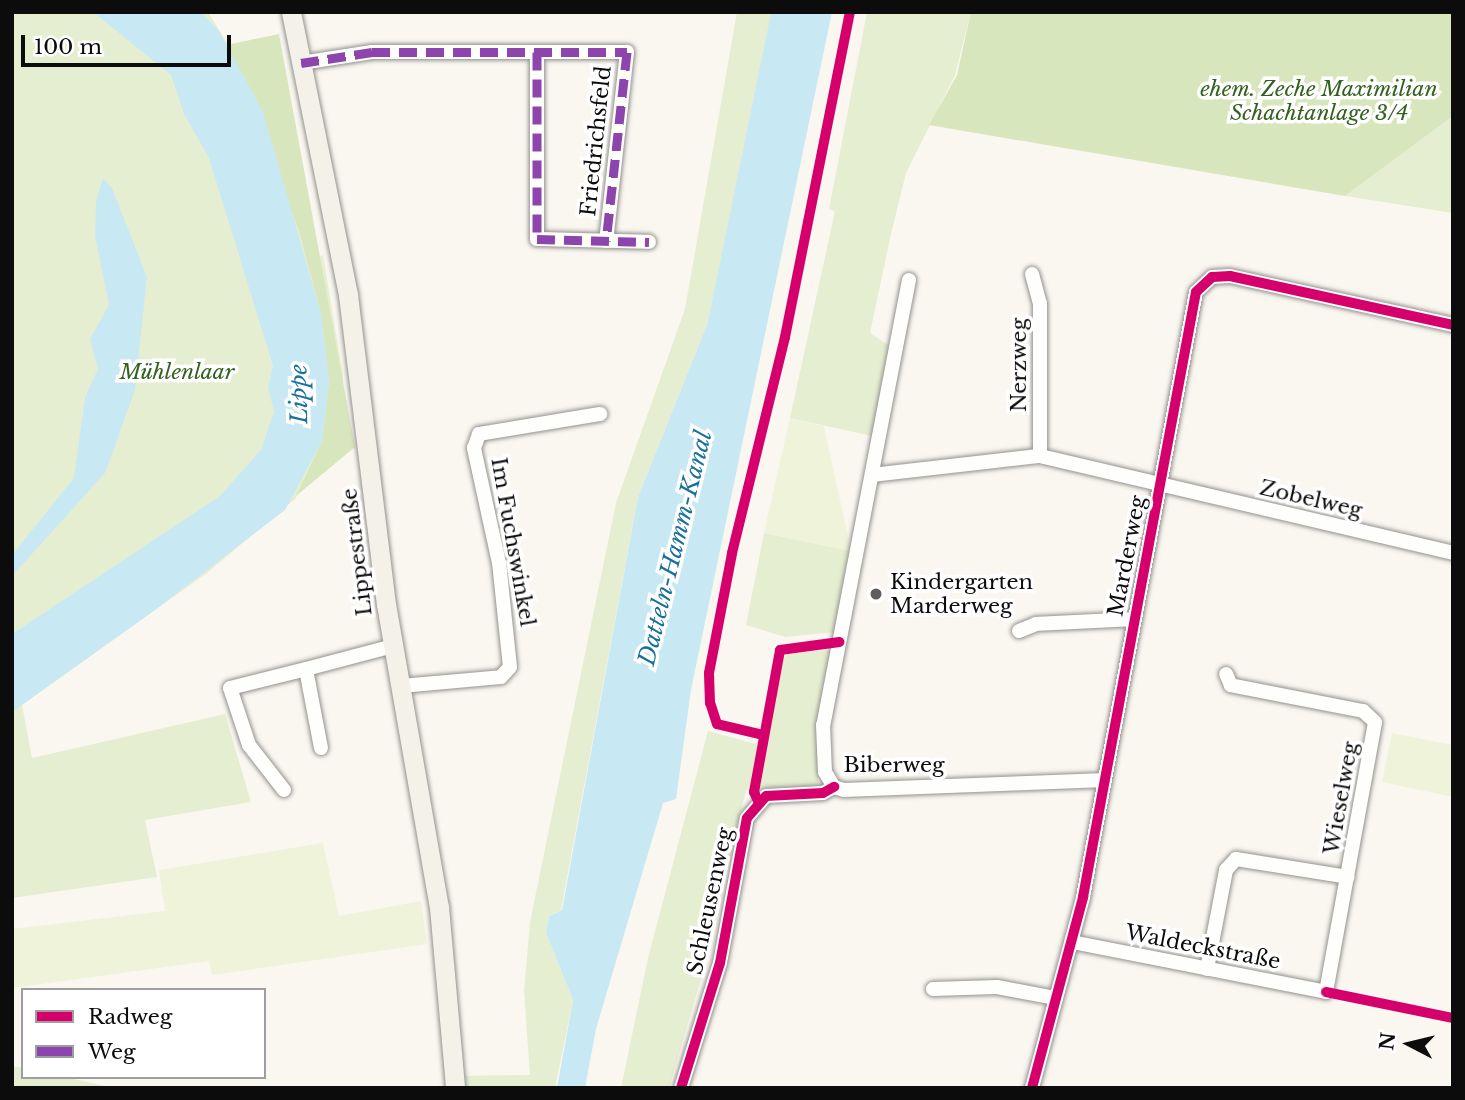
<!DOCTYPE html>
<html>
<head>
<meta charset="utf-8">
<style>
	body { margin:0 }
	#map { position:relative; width:1465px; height:1100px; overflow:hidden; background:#faf7f0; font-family:"Libre Baskerville",serif }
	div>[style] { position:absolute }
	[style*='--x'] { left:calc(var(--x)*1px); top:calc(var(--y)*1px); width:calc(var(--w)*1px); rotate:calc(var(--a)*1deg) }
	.green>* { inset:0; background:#e6eed1 }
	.forest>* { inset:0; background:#d8e6be }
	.pitch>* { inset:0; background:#eff3da }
	.water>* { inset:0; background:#c8e9f3 }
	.roads { filter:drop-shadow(0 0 2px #93928f) drop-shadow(0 0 2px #93928f) }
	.minor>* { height:14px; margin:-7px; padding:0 7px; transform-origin:7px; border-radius:7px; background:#fefefd }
	.secondary>* { height:19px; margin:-9.5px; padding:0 9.5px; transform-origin:9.5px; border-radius:9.5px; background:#f4f1e8 }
	.quiet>* { height:9px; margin-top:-4.5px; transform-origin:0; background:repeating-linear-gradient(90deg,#8e44ad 0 18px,transparent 0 27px) }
	.cycleway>* { height:10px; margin:-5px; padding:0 5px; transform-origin:5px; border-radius:5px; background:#d6006c }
	.dots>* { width:19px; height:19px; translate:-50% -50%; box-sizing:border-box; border:4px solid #fff; border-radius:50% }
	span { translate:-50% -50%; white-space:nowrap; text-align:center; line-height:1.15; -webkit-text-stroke:7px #fff; paint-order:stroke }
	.park-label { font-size:21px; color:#34611f; font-style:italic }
	.street-label { font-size:21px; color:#0c0c0c }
	.poi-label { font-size:21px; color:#0c0c0c }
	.left { translate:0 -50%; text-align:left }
	.water-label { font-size:23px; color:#19719a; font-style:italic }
	.frame { position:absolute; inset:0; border:14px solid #0c0c0c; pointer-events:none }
	.legend { position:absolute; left:21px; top:988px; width:245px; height:91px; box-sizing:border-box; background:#fff; border:2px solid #9e9e9e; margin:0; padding:9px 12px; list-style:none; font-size:21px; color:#0c0c0c }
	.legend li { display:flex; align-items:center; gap:14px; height:35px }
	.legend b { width:35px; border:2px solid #9e9e9e }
	.north { position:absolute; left:1374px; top:1009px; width:70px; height:70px; -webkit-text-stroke:5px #fff; paint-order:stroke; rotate:277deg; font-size:19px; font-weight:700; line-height:28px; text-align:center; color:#0c0c0c }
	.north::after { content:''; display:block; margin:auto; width:24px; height:32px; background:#0c0c0c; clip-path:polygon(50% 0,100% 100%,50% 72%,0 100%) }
	.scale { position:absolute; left:21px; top:35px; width:210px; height:32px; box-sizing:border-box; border:4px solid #0c0c0c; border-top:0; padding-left:9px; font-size:21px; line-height:24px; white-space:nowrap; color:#0c0c0c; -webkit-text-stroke:5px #fff; paint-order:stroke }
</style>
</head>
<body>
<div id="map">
	<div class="green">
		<div style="clip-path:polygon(12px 12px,208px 12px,260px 97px,315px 259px,323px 255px,343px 375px,342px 429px,295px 499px,207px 573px,22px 705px,32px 758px,225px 714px,251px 802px,145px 820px,157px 877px,12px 898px)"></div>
		<div style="clip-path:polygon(737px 12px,771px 12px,723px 255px,708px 322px,638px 497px,561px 910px,549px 916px,546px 933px,573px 1000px,555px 1088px,456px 1088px,456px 1076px,530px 1075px,524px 991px,530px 922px,616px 503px,685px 309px)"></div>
		<div style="clip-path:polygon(867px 12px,971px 12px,955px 75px,906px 173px,891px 234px,870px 333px,890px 346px,872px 436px,790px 418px,835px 211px,829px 209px)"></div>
		<div style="clip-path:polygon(1453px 116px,1453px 213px,1345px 196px)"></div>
		<div style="clip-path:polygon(764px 533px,851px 551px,835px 632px,785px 637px,746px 625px)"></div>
		<div style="clip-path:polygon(827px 650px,831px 653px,818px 725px,818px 786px,746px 790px,709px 952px,669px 1088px,621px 1088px,648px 958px,708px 731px,756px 744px,786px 654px)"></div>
		<div style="clip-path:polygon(12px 1066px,23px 1068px,23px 1077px,65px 1077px,114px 1088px,12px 1088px)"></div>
	</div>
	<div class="forest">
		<div style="clip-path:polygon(971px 12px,1453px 12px,1453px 116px,1345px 196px,929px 125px,957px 75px)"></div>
		<div style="clip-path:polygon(279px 34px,355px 447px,296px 496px,322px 441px,329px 381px,321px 313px,299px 231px,226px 45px)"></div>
	</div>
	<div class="pitch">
		<div style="clip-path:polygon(790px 418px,824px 426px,851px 551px,764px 533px)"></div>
		<div style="clip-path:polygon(1392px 733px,1453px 745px,1453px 797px,1382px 782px)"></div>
		<div style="clip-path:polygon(323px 843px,339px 916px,421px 901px,427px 944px,212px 975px,209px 961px,12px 988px,12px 929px,165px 911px,159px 870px)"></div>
	</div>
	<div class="water">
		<div style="clip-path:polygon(93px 12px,201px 12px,219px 31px,263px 112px,321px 313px,329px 381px,322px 441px,285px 510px,155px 610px,12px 712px,12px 634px,220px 496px,261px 450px,274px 412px,268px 387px,273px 366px,209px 158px,184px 114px,171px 75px)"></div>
		<div style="clip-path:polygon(771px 12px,832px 12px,691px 690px,676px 799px,663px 803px,596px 1029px,585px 1088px,557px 1088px,573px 1000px,546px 933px,549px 916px,562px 910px,638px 497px,708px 322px)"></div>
		<div style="clip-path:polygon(103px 178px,112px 188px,147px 277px,135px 390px,105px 473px,12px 576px,12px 555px,74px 478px,85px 397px,98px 369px,90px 339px,109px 305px,95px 236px,96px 201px)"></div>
	</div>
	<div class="roads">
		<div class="minor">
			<div style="--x:537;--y:52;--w:187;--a:90"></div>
			<div style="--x:537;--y:239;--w:112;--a:1.5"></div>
			<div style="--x:301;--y:63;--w:72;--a:-8.8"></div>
			<div style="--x:372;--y:52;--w:255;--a:0"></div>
			<div style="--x:627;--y:52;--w:190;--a:96.3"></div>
			<div style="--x:1032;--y:274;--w:30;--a:75"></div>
			<div style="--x:1040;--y:303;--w:153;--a:90"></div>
			<div style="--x:909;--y:280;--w:453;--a:100.9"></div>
			<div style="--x:823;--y:725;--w:47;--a:87.6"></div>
			<div style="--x:825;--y:772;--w:17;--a:59"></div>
			<div style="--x:834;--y:787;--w:10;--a:17"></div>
			<div style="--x:844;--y:790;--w:261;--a:-2.2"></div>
			<div style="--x:872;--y:475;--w:169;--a:-6.5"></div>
			<div style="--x:1040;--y:456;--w:424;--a:13.2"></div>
			<div style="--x:1019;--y:631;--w:18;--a:-22"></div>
			<div style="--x:1036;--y:624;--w:98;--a:-2.9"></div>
			<div style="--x:401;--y:686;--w:100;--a:-5.1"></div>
			<div style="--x:501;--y:677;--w:13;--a:-48"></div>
			<div style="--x:510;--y:667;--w:105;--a:-96"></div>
			<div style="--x:499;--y:563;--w:118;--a:-102.3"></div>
			<div style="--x:474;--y:448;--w:15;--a:-70"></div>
			<div style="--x:479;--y:434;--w:123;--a:-9.4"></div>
			<div style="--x:321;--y:748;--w:80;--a:-100.8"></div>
			<div style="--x:306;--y:669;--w:90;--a:-14.8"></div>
			<div style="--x:284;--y:790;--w:57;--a:-127.9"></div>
			<div style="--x:249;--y:745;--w:60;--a:-108.4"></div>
			<div style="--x:230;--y:688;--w:78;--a:-14"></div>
			<div style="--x:1072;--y:942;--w:259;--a:11.1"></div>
			<div style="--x:1326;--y:992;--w:274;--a:-79.7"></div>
			<div style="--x:1375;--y:722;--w:16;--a:-137"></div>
			<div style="--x:1363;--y:711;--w:135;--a:-168.9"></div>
			<div style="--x:1231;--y:685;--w:12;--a:-114"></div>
			<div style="--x:1207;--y:969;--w:101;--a:-79.1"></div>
			<div style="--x:1226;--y:870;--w:15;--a:-48"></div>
			<div style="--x:1236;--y:859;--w:113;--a:9.1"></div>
			<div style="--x:933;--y:989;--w:64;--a:-1.8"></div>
			<div style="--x:997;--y:987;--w:60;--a:10.6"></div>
			<div style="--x:681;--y:1088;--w:131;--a:-72.7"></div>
			<div style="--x:720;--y:963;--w:147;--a:-79.5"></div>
			<div style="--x:747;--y:818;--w:29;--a:-49"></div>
			<div style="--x:766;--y:796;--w:57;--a:-3"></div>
			<div style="--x:823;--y:793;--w:13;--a:-29"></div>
			<div style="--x:1032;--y:1088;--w:198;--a:-75"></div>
			<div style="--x:1083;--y:897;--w:615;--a:-79.42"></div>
			<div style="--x:1196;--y:292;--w:22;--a:-43"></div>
			<div style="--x:1212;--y:277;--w:18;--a:-3"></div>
			<div style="--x:1230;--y:276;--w:228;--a:12.4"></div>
		</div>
		<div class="secondary">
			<div style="--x:291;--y:12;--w:289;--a:78.6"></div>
			<div style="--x:348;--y:295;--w:311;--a:83"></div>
			<div style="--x:386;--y:604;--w:308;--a:80.1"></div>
			<div style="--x:439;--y:907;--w:182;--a:84.9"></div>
		</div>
	</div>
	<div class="quiet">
		<div style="--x:537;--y:52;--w:187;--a:90"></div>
		<div style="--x:537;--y:239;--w:112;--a:1.5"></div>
		<div style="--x:301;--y:63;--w:72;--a:-8.8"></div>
		<div style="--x:372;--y:52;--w:255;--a:0"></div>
		<div style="--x:627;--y:52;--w:190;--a:96.3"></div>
	</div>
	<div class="cycleway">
		<div style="--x:763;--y:735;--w:47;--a:-166.6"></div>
		<div style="--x:717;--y:724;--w:22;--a:-108"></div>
		<div style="--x:710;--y:703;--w:30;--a:-92"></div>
		<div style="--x:709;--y:673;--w:122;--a:-79.1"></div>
		<div style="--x:732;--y:553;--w:222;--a:-76.2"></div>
		<div style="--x:785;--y:337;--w:331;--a:-78.7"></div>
		<div style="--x:758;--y:801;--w:10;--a:-114"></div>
		<div style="--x:754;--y:792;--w:144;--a:-79.6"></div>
		<div style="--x:780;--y:650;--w:60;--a:-7.7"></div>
		<div style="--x:1326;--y:992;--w:130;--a:11.6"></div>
		<div style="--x:681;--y:1088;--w:131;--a:-72.7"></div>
		<div style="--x:720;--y:963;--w:147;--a:-79.5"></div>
		<div style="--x:747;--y:818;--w:29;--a:-49"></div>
		<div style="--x:766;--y:796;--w:57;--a:-3"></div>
		<div style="--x:823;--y:793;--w:13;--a:-29"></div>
		<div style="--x:1032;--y:1088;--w:198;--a:-75"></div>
		<div style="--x:1083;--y:897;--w:615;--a:-79.42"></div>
		<div style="--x:1196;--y:292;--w:22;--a:-43"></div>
		<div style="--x:1212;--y:277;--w:18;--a:-3"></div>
		<div style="--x:1230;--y:276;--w:228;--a:12.4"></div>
	</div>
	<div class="dots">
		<div style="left:876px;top:594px;background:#5f5e5c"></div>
	</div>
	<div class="park-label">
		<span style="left:1319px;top:101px">ehem. Zeche Maximilian<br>Schachtanlage 3/4</span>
		<span style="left:177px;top:372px">Mühlenlaar</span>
	</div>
	<div class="street-label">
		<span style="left:596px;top:141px;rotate:-84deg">Friedrichsfeld</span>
		<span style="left:1019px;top:365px;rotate:-90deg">Nerzweg</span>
		<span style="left:1311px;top:499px;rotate:13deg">Zobelweg</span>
		<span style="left:513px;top:542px;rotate:80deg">Im Fuchswinkel</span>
		<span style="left:357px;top:552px;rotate:-97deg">Lippestraße</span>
		<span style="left:1127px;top:556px;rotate:-79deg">Marderweg</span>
		<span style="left:894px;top:765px">Biberweg</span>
		<span style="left:1341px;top:798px;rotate:-80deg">Wieselweg</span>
		<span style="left:710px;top:901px;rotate:-78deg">Schleusenweg</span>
		<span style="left:1203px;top:947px;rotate:11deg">Waldeckstraße</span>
	</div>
	<div class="poi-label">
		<span class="left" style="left:890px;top:594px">Kindergarten<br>Marderweg</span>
	</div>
	<div class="water-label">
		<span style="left:299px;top:394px;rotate:-91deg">Lippe</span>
		<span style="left:675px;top:548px;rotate:-76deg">Datteln-Hamm-Kanal</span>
	</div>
	<div class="frame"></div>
	<ul class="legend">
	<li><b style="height:9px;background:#d6006c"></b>Radweg</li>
	<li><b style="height:9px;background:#8e44ad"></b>Weg</li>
	</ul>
	<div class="north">N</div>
	<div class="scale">100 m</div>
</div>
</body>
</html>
